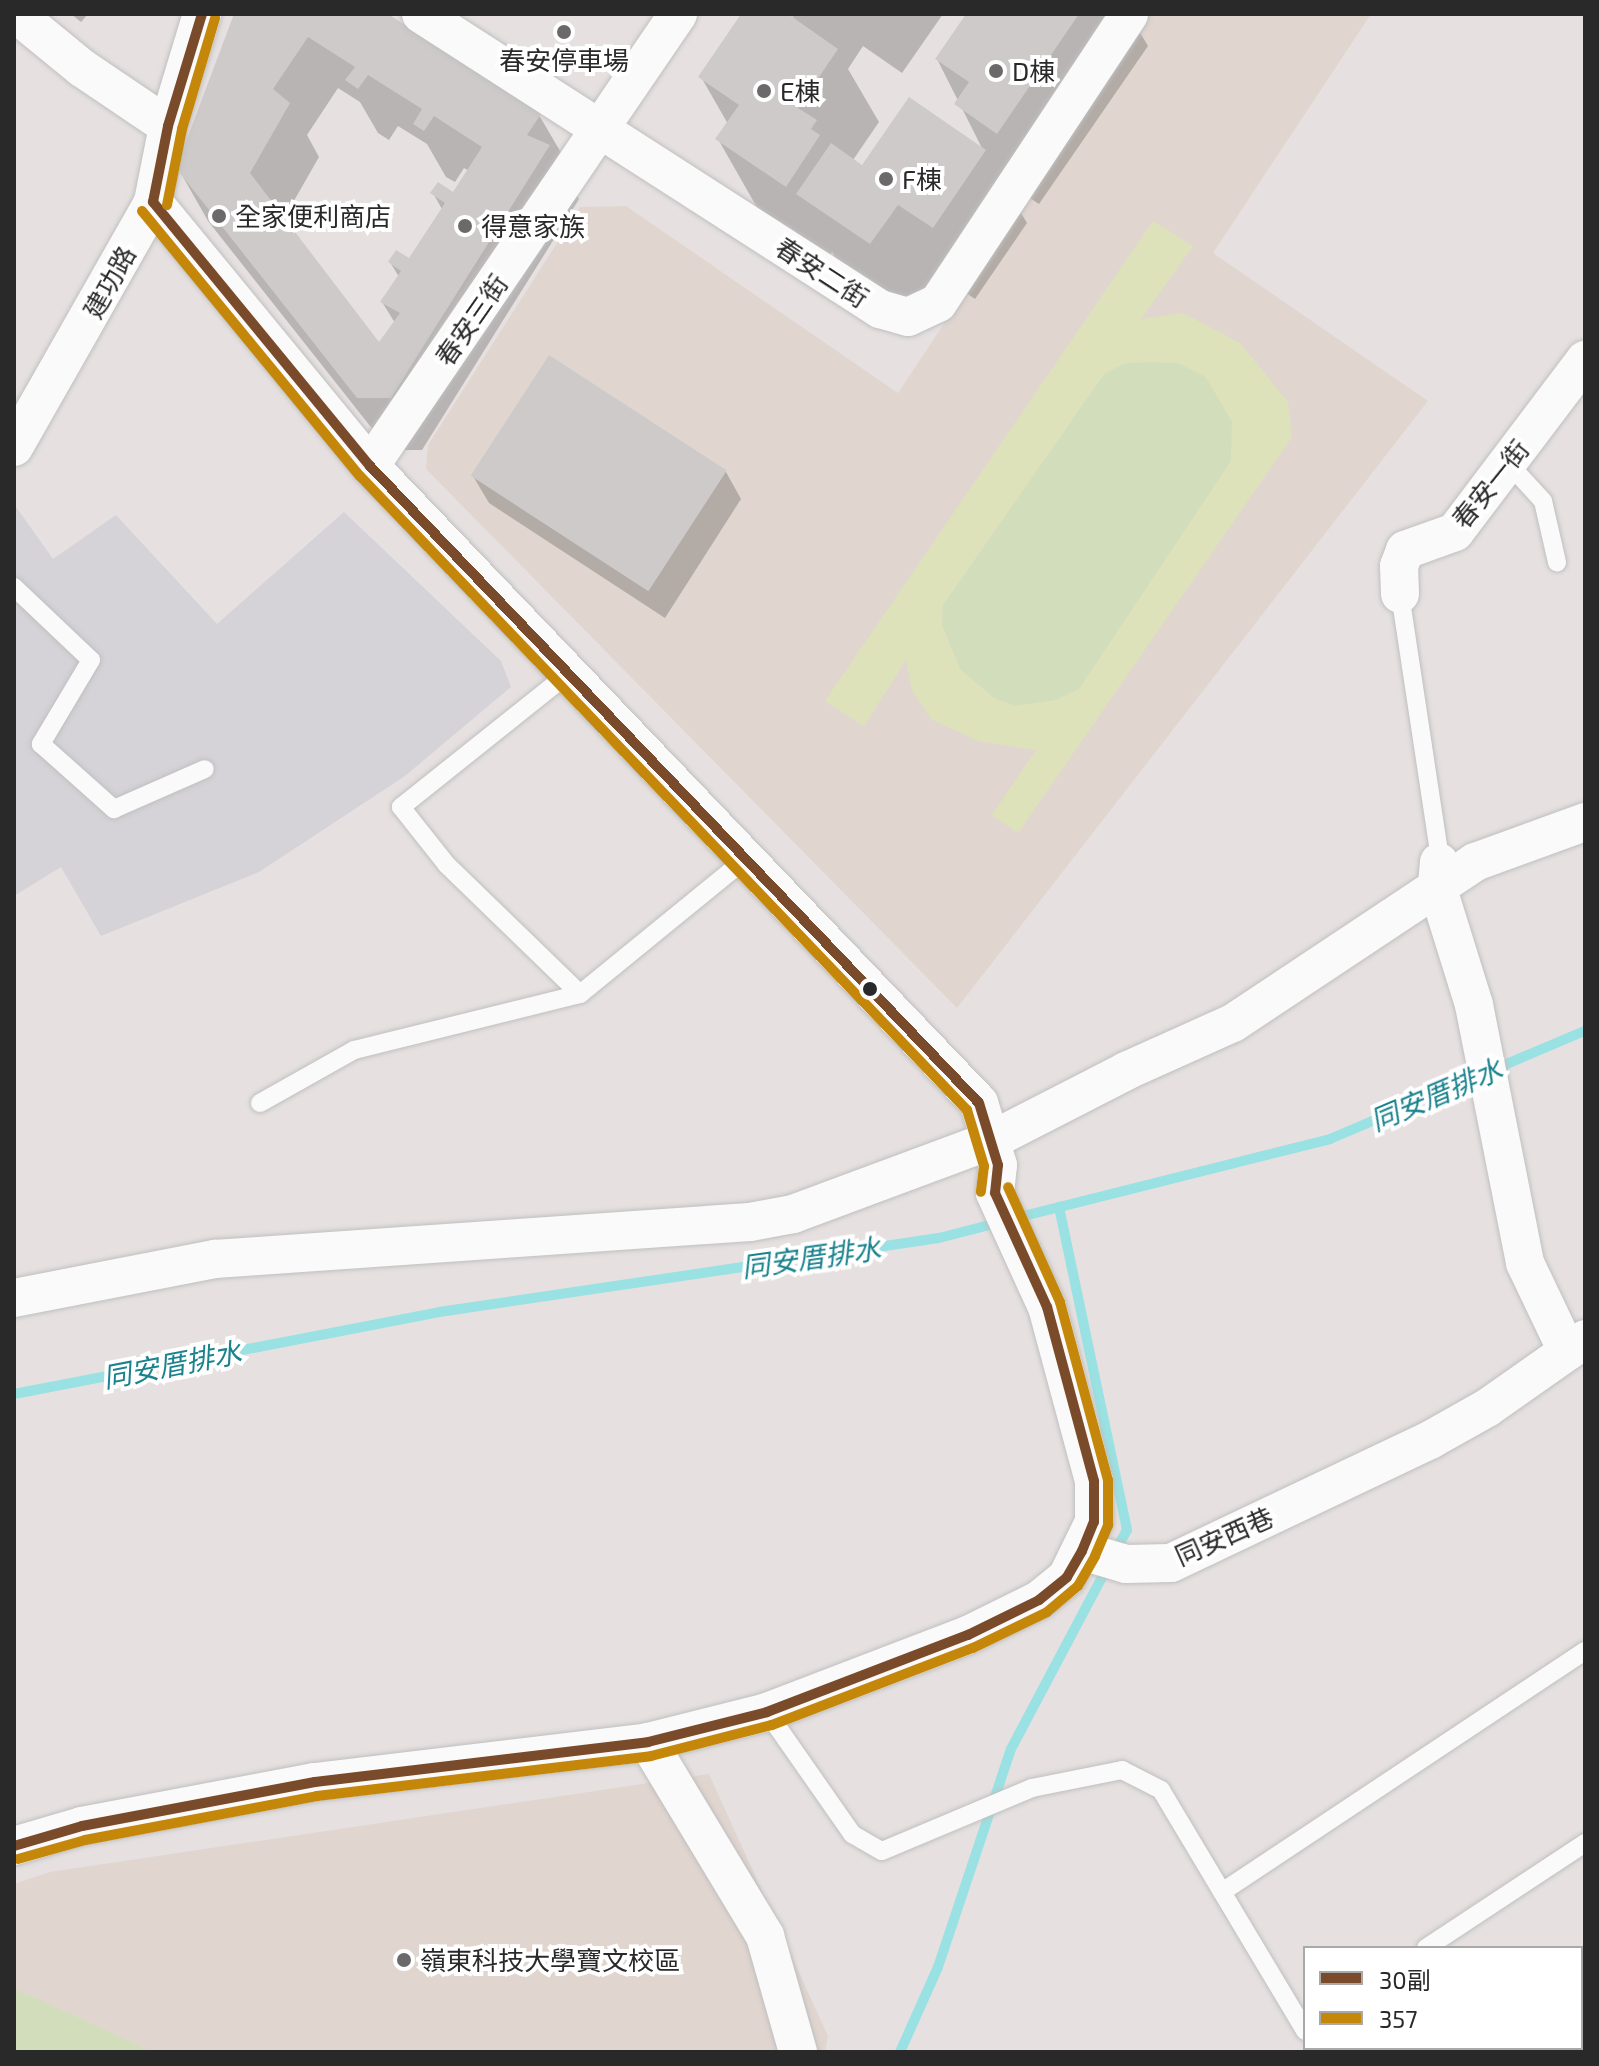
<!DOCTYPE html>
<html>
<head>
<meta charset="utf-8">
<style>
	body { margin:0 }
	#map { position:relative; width:1599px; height:2066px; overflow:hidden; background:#e6e1e0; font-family:"Exo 2","Noto Sans TC",sans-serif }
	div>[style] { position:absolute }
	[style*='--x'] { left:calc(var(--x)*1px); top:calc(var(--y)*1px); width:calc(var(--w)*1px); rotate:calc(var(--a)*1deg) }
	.industrial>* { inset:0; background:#d5d3d7 }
	.education>* { inset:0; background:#e0d6cf }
	.green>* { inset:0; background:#d2debb }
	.pitch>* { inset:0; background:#dde2ba }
	.shadow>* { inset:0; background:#0003 }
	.stream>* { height:10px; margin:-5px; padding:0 5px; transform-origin:5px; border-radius:5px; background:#99e1e2 }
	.building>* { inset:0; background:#cdcac9; transform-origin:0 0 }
	.roads { filter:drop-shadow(0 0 2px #c0bfc0) drop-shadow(0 0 2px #c0bfc0) }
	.lane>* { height:18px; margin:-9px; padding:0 9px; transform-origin:9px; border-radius:9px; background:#fbfafa }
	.street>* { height:38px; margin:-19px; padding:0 19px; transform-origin:19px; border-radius:19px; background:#fbfafa }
	.bus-1>* { height:10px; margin:-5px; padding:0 5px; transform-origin:5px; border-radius:5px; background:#7a4b2a }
	.bus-2>* { height:10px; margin:-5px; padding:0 5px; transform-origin:5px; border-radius:5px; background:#c4870a }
	.dots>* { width:22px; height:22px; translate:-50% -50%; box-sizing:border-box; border:4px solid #fff; border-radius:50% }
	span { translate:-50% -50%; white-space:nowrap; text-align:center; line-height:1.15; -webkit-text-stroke:8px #fff; paint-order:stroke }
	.poi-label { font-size:26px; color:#292929 }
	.left { translate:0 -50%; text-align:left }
	.street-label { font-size:26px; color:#292929 }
	.water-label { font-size:28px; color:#19828d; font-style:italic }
	.frame { position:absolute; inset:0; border:16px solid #292929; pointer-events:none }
	.legend { position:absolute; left:1303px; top:1946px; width:280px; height:104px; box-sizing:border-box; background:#fff; border:2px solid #a9a9a9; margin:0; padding:10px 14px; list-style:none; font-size:24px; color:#292929 }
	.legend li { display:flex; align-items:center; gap:16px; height:40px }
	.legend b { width:40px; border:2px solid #a9a9a9 }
</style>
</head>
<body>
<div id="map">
	<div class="industrial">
		<div style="clip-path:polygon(14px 504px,53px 559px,116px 515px,217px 624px,344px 512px,501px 661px,511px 687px,405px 776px,259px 872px,101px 936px,61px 867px,14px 896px)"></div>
	</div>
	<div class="education">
		<div style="clip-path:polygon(1150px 14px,1371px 14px,1213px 253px,1428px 401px,957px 1008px,426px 469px,428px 445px,580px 207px,626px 206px,898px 393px)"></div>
		<div style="clip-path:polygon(709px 1774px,828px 2036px,825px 2052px,14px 2052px,14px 1884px,50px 1872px)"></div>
	</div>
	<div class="green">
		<div style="clip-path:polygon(1152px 362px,1178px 363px,1206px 377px,1232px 422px,1231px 461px,1079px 689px,1056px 700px,1015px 706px,994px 698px,960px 669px,942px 625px,943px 605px,1104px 374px,1125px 363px)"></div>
		<div style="clip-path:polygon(14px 1989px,38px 1999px,153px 2052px,14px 2052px)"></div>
	</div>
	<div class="pitch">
		<div style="clip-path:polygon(evenodd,1153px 221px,1193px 246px,1141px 319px,1183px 313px,1240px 343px,1288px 402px,1292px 437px,1018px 833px,992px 815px,1036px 750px,978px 741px,931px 719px,912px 690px,906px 660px,864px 726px,825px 701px,1153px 221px,1152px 362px,1178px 363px,1206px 377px,1232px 422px,1231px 461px,1079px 689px,1056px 700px,1015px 706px,994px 698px,960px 669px,942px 625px,943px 605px,1104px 374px,1125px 363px,1152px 362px)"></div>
	</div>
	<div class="shadow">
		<div style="clip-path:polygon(71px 14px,88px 14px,81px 22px)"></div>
		<div style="clip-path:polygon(evenodd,236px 14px,385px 14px,539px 115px,570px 168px,565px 175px,579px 199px,422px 450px,389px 450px,208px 221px,178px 168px,236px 14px,338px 88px,360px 102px,378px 133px,389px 140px,398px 126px,427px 144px,446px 177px,455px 182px,464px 168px,469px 171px,454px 194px,433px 193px,443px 211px,409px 261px,390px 262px,399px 277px,382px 302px,395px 323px,379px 346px,283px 220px,319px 157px,307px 135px,338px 88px)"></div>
		<div style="clip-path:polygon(744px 14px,785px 14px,796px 22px,791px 14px,943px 14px,902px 73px,863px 46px,848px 69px,879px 122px,853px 160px,863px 167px,983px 150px,937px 59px,968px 14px,1129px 14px,1148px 46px,1039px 204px,1000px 178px,1027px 223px,975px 299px,940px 275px,912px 315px,840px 266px,832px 252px,828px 258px,759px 211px,718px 139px,728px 124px,701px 77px)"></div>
		<div style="clip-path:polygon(726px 472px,741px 499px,665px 618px,489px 503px,473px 476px)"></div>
	</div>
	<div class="stream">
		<div style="--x:1059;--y:1207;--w:330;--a:78.1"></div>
		<div style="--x:1127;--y:1530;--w:25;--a:119"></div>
		<div style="--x:1016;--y:1218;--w:324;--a:-14.1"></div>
		<div style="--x:1330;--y:1139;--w:277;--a:-23"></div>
		<div style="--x:14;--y:1394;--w:433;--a:-10.9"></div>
		<div style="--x:439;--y:1312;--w:505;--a:-8.42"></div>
		<div style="--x:939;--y:1238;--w:64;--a:-14.5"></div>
		<div style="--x:900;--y:2052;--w:93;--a:-65.9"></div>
		<div style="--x:938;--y:1967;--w:230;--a:-71.5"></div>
		<div style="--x:1011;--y:1749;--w:207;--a:-62.1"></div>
	</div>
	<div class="building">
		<div style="clip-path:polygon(evenodd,234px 14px,388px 14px,541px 114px,527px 135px,550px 145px,391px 398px,357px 398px,176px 168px,234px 14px,308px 37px,355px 67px,345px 80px,358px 89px,368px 75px,422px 109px,413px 124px,424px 131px,434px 116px,482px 147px,453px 192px,438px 182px,430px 193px,445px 203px,409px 258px,396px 250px,388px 262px,401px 271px,380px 302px,400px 313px,379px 342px,250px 173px,290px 103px,273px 89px,308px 37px)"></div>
		<div style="clip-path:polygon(741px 14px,788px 14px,838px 49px,798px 108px,817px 120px,811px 129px,820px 135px,786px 187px,715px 139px,739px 105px,698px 77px)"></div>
		<div style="clip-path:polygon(966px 14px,1079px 14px,997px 134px,954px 104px,969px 82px,935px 59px)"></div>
		<div style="clip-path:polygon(909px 97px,986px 150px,933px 228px,898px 205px,870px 244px,796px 194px,831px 143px,862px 165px)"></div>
		<div style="left:549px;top:355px;width:212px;height:144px;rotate:33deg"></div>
	</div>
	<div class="roads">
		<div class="lane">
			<div style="--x:1509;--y:464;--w:50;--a:47.4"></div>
			<div style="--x:1543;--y:501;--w:63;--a:77.1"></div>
			<div style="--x:14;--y:587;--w:106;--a:43.5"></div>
			<div style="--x:91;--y:660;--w:98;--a:120.8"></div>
			<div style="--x:41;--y:744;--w:98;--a:41.7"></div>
			<div style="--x:114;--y:809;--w:99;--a:-23.7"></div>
			<div style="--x:1400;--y:594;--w:266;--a:81.4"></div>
			<div style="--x:569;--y:673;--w:215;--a:141.4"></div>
			<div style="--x:401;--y:807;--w:74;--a:51.6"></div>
			<div style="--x:447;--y:865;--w:185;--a:44.1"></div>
			<div style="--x:260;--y:1103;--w:108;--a:-29.4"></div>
			<div style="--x:354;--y:1050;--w:233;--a:-13.9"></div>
			<div style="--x:580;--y:994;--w:215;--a:-39.2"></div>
			<div style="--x:767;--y:1712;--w:149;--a:55.1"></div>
			<div style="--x:852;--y:1834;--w:34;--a:30"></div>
			<div style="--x:882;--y:1851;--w:163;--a:-22.8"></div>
			<div style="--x:1032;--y:1788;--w:92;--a:-11.3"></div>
			<div style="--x:1122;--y:1770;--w:44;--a:27.1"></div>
			<div style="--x:1161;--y:1790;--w:281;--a:59.1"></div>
			<div style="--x:1222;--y:1892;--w:436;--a:-33.6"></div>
			<div style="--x:1426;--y:1948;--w:191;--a:-33.4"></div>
			<div style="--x:1581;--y:2014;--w:5;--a:-37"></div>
			<div style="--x:1315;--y:2048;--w:4;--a:63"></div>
			<div style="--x:1523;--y:2052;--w:7;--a:-34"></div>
		</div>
		<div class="street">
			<div style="--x:16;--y:14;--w:85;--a:39.3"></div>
			<div style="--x:82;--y:68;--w:104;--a:34"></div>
			<div style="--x:421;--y:14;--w:546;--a:32.73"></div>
			<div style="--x:880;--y:309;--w:29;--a:16"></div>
			<div style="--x:908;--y:317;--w:33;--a:-25"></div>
			<div style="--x:938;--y:303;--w:346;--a:-56.5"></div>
			<div style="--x:14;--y:447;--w:282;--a:-60.4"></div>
			<div style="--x:153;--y:202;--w:77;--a:-78.8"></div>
			<div style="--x:168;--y:126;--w:117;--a:-73.1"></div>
			<div style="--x:370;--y:466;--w:547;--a:-55.73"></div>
			<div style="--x:1400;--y:594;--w:28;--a:-92"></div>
			<div style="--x:1399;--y:566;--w:17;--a:-69"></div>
			<div style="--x:1405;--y:550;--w:53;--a:-19.8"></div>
			<div style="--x:1455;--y:532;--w:216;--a:-52.9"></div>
			<div style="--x:1439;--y:862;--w:24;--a:95"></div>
			<div style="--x:1437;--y:886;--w:125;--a:72.7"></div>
			<div style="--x:1474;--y:1005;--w:263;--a:78.8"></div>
			<div style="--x:1525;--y:1263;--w:98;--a:64.5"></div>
			<div style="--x:14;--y:1298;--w:205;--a:-11"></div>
			<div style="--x:215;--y:1259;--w:536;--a:-3.96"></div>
			<div style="--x:750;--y:1222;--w:44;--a:-10.5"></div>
			<div style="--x:793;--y:1214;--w:212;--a:-20.4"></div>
			<div style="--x:992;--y:1140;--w:151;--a:-27.2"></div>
			<div style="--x:1126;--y:1071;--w:117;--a:-24.2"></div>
			<div style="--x:1233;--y:1023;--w:291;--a:-33.6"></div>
			<div style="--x:1475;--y:862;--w:117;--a:-20"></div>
			<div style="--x:1082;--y:1551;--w:46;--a:16.5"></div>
			<div style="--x:1126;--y:1564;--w:45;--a:-1.3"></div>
			<div style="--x:1171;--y:1563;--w:287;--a:-25.4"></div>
			<div style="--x:1430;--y:1440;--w:65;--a:-29.3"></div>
			<div style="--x:1487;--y:1408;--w:120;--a:-35.1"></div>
			<div style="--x:648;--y:1742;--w:227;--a:58.9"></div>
			<div style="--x:765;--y:1936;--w:121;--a:74.1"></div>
			<div style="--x:14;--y:1846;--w:71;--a:-16.4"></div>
			<div style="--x:82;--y:1826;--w:237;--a:-10.7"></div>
			<div style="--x:315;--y:1782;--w:335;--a:-6.8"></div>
			<div style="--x:648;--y:1742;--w:123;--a:-14.1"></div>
			<div style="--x:767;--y:1712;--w:215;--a:-21"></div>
			<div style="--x:968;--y:1635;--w:79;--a:-26.2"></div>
			<div style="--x:1039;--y:1600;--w:36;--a:-39"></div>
			<div style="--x:1067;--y:1577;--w:61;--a:-63.9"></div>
			<div style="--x:1094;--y:1522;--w:41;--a:-90"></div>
			<div style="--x:1094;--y:1481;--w:180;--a:-105.1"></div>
			<div style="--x:1047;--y:1307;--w:125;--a:-114.5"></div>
			<div style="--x:995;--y:1193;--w:28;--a:-84"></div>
			<div style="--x:998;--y:1165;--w:65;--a:-107"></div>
			<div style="--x:979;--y:1103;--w:881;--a:-133.71"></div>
			<div style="--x:370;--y:466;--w:342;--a:-129.4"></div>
		</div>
	</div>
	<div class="bus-1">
		<div style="--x:153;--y:202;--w:342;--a:50.6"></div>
		<div style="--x:370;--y:466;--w:881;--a:46.29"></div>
		<div style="--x:979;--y:1103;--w:65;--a:73"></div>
		<div style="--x:998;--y:1165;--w:28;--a:96"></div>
		<div style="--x:153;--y:202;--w:77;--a:-78.8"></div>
		<div style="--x:168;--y:126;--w:117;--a:-73.1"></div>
		<div style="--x:14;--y:1846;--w:71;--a:-16.4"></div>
		<div style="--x:82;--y:1826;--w:237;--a:-10.7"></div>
		<div style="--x:315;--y:1782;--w:335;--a:-6.8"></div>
		<div style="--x:648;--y:1742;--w:123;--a:-14.1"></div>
		<div style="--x:767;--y:1712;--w:215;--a:-21"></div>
		<div style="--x:968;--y:1635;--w:79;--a:-26.2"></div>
		<div style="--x:1039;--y:1600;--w:36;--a:-39"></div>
		<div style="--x:1067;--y:1577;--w:30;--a:-60"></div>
		<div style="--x:1082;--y:1551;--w:31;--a:-68"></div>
		<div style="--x:1094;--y:1522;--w:41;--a:-90"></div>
		<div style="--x:1094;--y:1481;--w:180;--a:-105.1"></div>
		<div style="--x:1047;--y:1307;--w:125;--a:-114.5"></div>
	</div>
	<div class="bus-2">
		<div style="--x:167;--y:205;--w:77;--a:-78.8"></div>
		<div style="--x:182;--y:129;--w:116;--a:-73.4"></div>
		<div style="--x:142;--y:211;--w:343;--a:50.6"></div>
		<div style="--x:360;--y:476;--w:878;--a:46.25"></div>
		<div style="--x:967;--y:1110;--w:59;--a:73.1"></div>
		<div style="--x:984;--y:1166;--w:26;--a:97"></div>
		<div style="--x:18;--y:1859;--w:70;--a:-15.8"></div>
		<div style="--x:85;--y:1840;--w:236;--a:-10.7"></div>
		<div style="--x:317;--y:1796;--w:336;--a:-6.8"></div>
		<div style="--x:651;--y:1756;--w:125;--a:-14.4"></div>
		<div style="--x:772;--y:1725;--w:215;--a:-21"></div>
		<div style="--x:973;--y:1648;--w:82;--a:-25.9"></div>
		<div style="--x:1047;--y:1612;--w:40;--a:-40"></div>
		<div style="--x:1078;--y:1586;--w:34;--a:-60"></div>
		<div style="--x:1095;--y:1556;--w:34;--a:-67"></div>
		<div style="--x:1108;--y:1525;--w:45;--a:-90"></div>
		<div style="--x:1108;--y:1480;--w:184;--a:-105.1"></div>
		<div style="--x:1060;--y:1302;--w:126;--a:-114.3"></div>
	</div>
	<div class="dots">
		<div style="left:564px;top:32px;background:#6b6969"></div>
		<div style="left:996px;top:71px;background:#6b6969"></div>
		<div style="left:764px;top:91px;background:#6b6969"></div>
		<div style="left:886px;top:179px;background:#6b6969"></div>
		<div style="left:219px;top:216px;background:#6b6969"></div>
		<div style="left:465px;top:226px;background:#6b6969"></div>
		<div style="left:870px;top:989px;background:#292929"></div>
		<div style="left:404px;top:1960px;background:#6b6969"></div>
	</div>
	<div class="poi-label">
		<span style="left:564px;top:60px">春安停車場</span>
		<span class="left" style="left:1012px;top:71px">D棟</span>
		<span class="left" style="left:780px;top:91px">E棟</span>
		<span class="left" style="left:902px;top:179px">F棟</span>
		<span class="left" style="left:235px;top:216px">全家便利商店</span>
		<span class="left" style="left:481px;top:226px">得意家族</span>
		<span class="left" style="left:420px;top:1960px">嶺東科技大學寶文校區</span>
	</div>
	<div class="street-label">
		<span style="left:822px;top:272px;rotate:33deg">春安二街</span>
		<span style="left:109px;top:282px;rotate:-61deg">建功路</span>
		<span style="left:471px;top:320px;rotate:-55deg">春安三街</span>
		<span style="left:1490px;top:484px;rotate:-51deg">春安一街</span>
		<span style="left:1224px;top:1536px;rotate:-24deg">同安西巷</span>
	</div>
	<div class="water-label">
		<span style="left:1436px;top:1094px;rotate:-23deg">同安厝排水</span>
		<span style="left:811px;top:1257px;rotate:-8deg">同安厝排水</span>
		<span style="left:172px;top:1364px;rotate:-11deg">同安厝排水</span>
	</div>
	<div class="frame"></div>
	<ul class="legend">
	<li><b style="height:10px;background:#7a4b2a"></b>30副</li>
	<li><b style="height:10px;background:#c4870a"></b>357</li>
	</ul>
</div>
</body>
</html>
